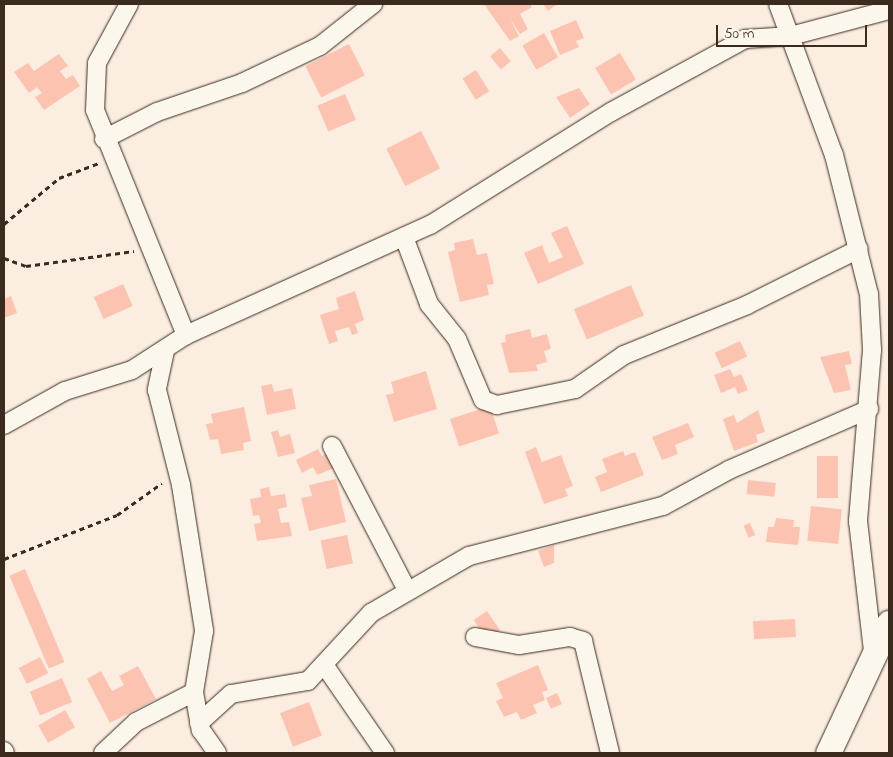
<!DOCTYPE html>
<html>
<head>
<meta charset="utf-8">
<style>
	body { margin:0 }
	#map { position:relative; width:893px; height:757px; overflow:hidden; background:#fbede0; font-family:"Indie Flower",sans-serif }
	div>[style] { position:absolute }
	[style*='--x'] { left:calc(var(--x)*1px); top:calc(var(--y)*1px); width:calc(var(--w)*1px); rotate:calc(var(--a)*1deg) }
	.building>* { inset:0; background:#fcc4b0; transform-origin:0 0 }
	.path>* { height:3px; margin-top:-1.5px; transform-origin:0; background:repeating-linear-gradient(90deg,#3b2a1e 0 5px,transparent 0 9px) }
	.roads { filter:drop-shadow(0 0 1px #3b2a1e) drop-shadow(0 0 1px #3b2a1e) }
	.street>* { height:18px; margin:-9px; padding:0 9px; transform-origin:9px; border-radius:9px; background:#fbf7ec }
	.secondary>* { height:25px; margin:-12.5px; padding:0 12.5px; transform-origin:12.5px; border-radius:12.5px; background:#fbf7ec }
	span { translate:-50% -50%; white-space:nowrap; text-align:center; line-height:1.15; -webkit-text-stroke:4.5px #fbf7ec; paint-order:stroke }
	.frame { position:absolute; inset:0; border:5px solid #3b2a1e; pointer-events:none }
	.scale { position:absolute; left:716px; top:25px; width:151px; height:22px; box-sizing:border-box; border:2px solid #3b2a1e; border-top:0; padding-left:6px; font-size:15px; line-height:18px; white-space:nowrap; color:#3b2a1e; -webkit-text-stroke:4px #fbf7ec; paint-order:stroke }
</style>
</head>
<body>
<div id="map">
	<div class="building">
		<div style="clip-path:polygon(484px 4px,530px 4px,532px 7px,520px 14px,528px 29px,520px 34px,510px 19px,519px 36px,510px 41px)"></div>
		<div style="clip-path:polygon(543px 4px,557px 4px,548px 11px)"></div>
		<div style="clip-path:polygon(576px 20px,584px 38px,576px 41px,579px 47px,560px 55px,550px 31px)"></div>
		<div style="left:544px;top:33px;width:28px;height:25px;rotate:60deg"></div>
		<div style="left:349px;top:44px;width:35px;height:49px;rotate:63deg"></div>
		<div style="left:500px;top:48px;width:17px;height:13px;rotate:50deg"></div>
		<div style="left:620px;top:53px;width:31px;height:29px;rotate:59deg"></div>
		<div style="clip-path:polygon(59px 54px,68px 66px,60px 71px,66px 79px,73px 75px,80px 86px,44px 110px,35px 97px,42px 93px,37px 87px,29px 93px,14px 72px,28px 63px,34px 71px)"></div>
		<div style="left:476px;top:70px;width:25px;height:16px;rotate:58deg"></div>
		<div style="clip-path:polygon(579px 88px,590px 104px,570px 118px,556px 97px)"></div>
		<div style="left:345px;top:94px;width:28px;height:30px;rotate:67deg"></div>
		<div style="left:421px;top:131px;width:42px;height:39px;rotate:63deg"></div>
		<div style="clip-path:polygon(567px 226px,584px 264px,538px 284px,524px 253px,542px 245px,549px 263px,563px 257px,551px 233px)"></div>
		<div style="clip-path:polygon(473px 239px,477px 255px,487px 253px,494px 284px,487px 285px,489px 295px,460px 302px,448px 252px,455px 250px,454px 243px)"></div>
		<div style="left:123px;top:284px;width:24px;height:32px;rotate:66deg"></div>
		<div style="left:631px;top:285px;width:33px;height:62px;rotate:67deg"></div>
		<div style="clip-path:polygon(355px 291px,364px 320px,355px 324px,358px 333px,352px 335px,349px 327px,335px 331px,338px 341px,329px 344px,320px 315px,339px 309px,336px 298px)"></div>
		<div style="clip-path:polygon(11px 296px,17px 313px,4px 318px,4px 299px)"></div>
		<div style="clip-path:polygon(530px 329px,532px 338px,547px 334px,551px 349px,544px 351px,547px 362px,536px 365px,538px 371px,509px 373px,501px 343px,506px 342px,505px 335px)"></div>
		<div style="left:740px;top:341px;width:17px;height:28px;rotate:65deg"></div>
		<div style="clip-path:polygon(849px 351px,852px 364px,845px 365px,851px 390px,834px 393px,820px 357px)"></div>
		<div style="clip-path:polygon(730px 369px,734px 377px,741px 374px,748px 390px,738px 394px,735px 387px,721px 393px,714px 375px)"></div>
		<div style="clip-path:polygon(426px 371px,437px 409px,394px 422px,386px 395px,394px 393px,391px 382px)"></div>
		<div style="clip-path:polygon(272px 384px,274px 392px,292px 388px,296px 409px,267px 415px,261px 386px)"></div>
		<div style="left:490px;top:406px;width:29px;height:42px;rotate:72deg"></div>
		<div style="clip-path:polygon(244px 407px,251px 441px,243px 443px,244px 450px,221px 454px,218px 439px,210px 440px,206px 424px,213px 423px,211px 414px)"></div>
		<div style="clip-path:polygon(758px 410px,765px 432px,756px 435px,758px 442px,734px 451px,723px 419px,734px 415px,737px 423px)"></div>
		<div style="clip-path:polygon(688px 423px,694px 437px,675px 445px,678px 454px,662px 460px,652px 437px)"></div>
		<div style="clip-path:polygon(278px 430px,280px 437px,290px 434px,295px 453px,278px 457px,271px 432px)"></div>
		<div style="clip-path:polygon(536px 447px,542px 462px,561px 455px,573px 486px,565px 489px,568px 496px,544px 504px,525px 452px)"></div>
		<div style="clip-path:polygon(318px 449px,322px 456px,331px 452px,334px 468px,317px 475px,313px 467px,302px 473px,296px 460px)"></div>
		<div style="clip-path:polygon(623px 451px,625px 456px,635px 452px,644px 475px,601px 492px,595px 477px,607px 472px,602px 459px)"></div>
		<div style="left:817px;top:456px;width:21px;height:42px"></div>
		<div style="clip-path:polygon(336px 479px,346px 522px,309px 531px,301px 498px,312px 496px,309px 485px)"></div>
		<div style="left:748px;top:480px;width:28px;height:14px;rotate:6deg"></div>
		<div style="clip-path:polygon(269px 487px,271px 496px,285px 494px,287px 507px,278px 509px,281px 523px,289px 522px,292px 536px,257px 541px,254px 524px,261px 523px,259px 515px,253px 516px,250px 499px,261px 497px,260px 489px)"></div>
		<div style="left:811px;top:506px;width:31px;height:35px;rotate:6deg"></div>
		<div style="clip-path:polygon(776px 518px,794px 520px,793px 527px,800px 527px,798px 545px,766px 542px,768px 527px,774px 527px)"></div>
		<div style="left:750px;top:523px;width:13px;height:7px;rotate:67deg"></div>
		<div style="left:347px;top:535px;width:29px;height:27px;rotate:78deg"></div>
		<div style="clip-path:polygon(554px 545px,554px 563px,544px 567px,538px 551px)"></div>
		<div style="left:25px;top:569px;width:101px;height:17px;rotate:67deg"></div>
		<div style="left:487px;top:611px;width:23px;height:16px;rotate:56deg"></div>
		<div style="left:795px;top:619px;width:18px;height:42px;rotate:87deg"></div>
		<div style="left:40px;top:657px;width:18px;height:24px;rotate:63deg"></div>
		<div style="clip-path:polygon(538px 665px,548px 690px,542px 692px,545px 700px,533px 705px,537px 713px,521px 720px,517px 712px,504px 717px,496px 701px,503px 698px,496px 683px)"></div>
		<div style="clip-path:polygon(138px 666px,156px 699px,110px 723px,87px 679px,101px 671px,112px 691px,124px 685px,119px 676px)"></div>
		<div style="left:62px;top:678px;width:26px;height:35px;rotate:67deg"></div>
		<div style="left:557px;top:693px;width:12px;height:12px;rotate:66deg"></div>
		<div style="left:309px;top:702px;width:36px;height:31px;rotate:69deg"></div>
		<div style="left:65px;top:710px;width:20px;height:31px;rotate:60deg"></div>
	</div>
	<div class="path">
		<div style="--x:4;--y:224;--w:72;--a:-39.9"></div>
		<div style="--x:59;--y:178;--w:43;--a:-20.6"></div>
		<div style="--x:4;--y:258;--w:23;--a:20"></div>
		<div style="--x:26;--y:266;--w:109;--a:-7.9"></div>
		<div style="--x:4;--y:559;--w:121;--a:-21.3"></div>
		<div style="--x:117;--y:515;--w:55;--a:-35.4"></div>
	</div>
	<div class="roads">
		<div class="street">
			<div style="--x:129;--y:4;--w:67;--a:118.5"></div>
			<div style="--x:97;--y:63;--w:47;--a:92.4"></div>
			<div style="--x:95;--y:110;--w:243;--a:68"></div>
			<div style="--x:778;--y:4;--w:161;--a:69.7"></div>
			<div style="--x:834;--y:155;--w:143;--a:75.9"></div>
			<div style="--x:869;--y:294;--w:56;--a:86.9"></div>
			<div style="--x:872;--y:350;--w:172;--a:94.7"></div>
			<div style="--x:858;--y:521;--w:130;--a:83.4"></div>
			<div style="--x:104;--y:139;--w:59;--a:-27"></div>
			<div style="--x:157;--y:112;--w:90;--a:-18.8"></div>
			<div style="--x:242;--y:83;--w:86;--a:-25.4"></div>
			<div style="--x:320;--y:46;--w:68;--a:-38.4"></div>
			<div style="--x:404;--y:237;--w:72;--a:69.5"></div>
			<div style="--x:429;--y:304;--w:45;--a:51.3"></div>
			<div style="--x:457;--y:339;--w:66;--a:66.9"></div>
			<div style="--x:483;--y:400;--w:15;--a:20"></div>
			<div style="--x:497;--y:405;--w:80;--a:-11.6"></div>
			<div style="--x:575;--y:389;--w:60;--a:-34.8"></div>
			<div style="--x:624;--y:355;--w:133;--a:-22.1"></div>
			<div style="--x:747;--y:305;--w:125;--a:-26.6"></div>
			<div style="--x:165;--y:351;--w:40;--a:102"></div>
			<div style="--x:157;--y:390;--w:98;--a:75.8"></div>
			<div style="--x:181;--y:485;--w:148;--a:81"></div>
			<div style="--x:204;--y:631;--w:62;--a:99.3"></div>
			<div style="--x:194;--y:692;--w:39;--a:80"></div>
			<div style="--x:201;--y:730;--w:28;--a:55"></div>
			<div style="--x:4;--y:425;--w:70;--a:-29.1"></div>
			<div style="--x:65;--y:391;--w:70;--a:-17.4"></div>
			<div style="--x:132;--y:370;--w:64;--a:-32.9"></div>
			<div style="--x:186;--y:335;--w:268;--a:-24.3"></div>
			<div style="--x:430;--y:225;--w:213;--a:-32"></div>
			<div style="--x:611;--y:112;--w:153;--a:-28.6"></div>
			<div style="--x:745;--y:39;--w:46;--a:-3.7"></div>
			<div style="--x:791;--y:36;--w:101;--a:-14.9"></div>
			<div style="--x:332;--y:446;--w:160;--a:62.5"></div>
			<div style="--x:475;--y:637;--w:45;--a:10.3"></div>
			<div style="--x:519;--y:645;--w:52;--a:-8.9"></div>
			<div style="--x:570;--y:637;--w:14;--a:17"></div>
			<div style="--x:583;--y:641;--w:115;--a:76.4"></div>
			<div style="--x:325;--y:666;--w:106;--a:55.4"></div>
			<div style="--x:199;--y:723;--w:43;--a:-42.2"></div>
			<div style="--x:231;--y:694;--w:78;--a:-9.6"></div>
			<div style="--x:308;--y:681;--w:93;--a:-47.2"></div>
			<div style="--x:371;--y:613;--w:113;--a:-30.2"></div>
			<div style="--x:469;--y:556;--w:200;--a:-14.5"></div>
			<div style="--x:663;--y:506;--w:75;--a:-28.6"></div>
			<div style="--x:729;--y:470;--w:153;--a:-23.5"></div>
			<div style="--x:4;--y:751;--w:2;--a:63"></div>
			<div style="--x:103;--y:753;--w:45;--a:-43.2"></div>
			<div style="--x:136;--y:722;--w:65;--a:-27.3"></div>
		</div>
		<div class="secondary">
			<div style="--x:828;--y:753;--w:144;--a:-64.9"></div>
		</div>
	</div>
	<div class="frame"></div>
	<div class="scale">50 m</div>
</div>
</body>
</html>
